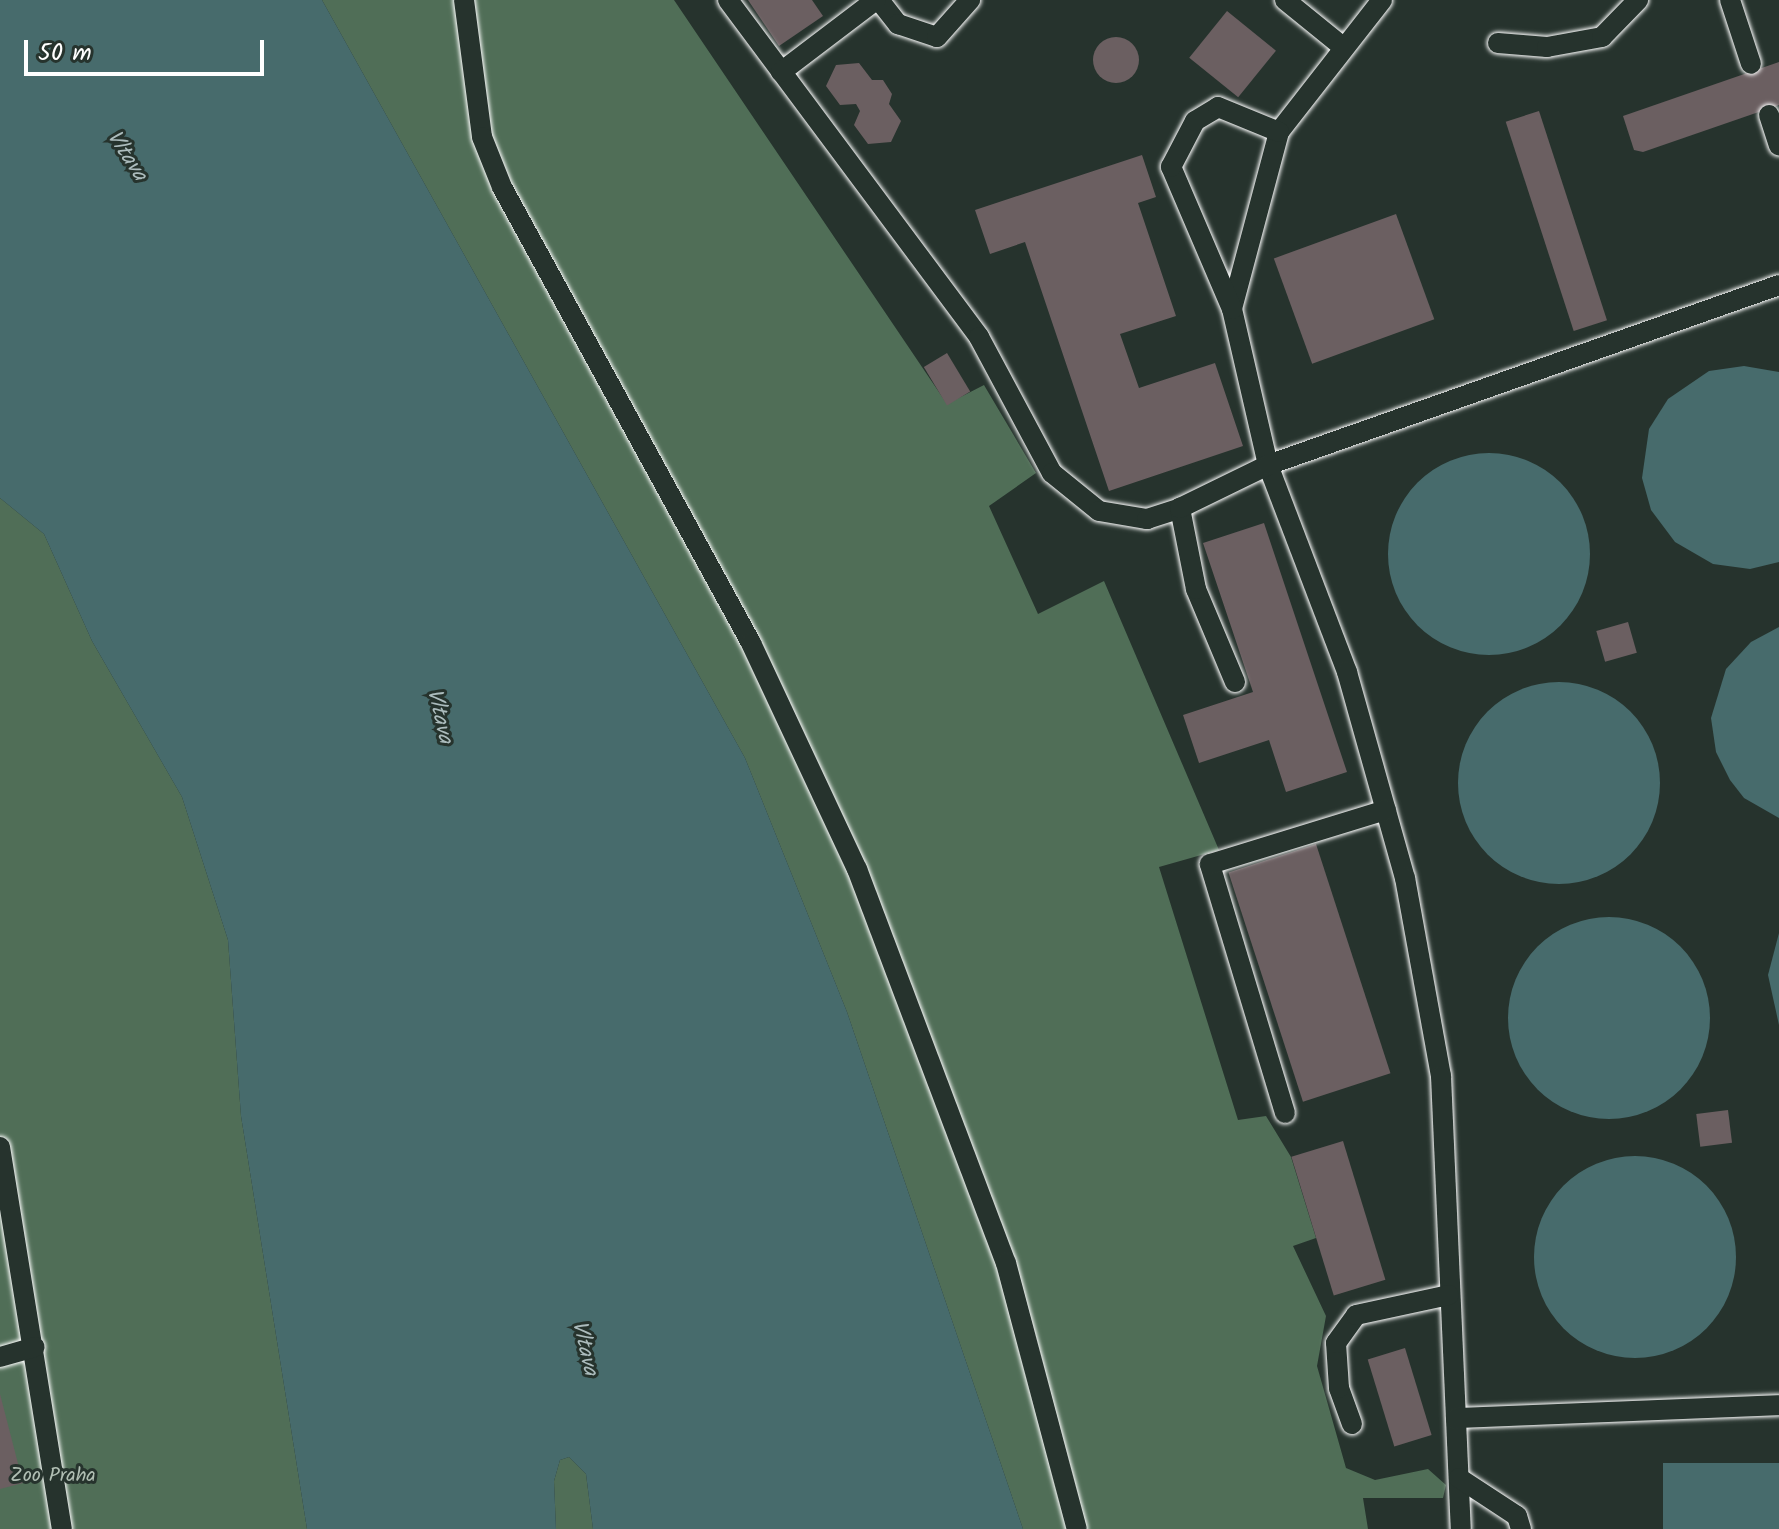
<!DOCTYPE html>
<html>
<head>
<meta charset="utf-8">
<style>
	body { margin:0 }
	#map { position:relative; width:1779px; height:1529px; overflow:hidden; background:#26332d; font-family:Kalam,sans-serif }
	div>[style] { position:absolute }
	[style*='--x'] { left:calc(var(--x)*1px); top:calc(var(--y)*1px); width:calc(var(--w)*1px); rotate:calc(var(--a)*1deg) }
	.green>* { inset:0; background:#506e57 }
	.water>* { inset:0; background:#476b6c; transform-origin:0 0 }
	.round { border-radius:50% }
	.building>* { inset:0; background:#6b5f61; transform-origin:0 0 }
	.roads { filter:drop-shadow(0 0 2px #fff) drop-shadow(0 0 2px #fff) }
	.lane>* { height:20px; margin:-10px; padding:0 10px; transform-origin:10px; border-radius:10px; background:#26332d }
	span { translate:-50% -50%; white-space:nowrap; text-align:center; line-height:1.15; -webkit-text-stroke:6px #26332d; paint-order:stroke }
	.park-label { font-size:20px; color:#b0beb3 }
	.water-label { font-size:22px; color:#acbcbd; font-style:italic }
	.scale { position:absolute; left:24px; top:40px; width:240px; height:36px; box-sizing:border-box; border:4px solid #fff; border-top:0; padding-left:10px; font-size:24px; line-height:28px; white-space:nowrap; color:#fff; -webkit-text-stroke:6px #26332d; paint-order:stroke }
</style>
</head>
<body>
<div id="map">
	<div class="green">
		<div style="clip-path:polygon(322px 0,674px 0,947px 404px,984px 385px,1036px 473px,989px 506px,1038px 614px,1104px 581px,1219px 850px,1159px 867px,1238px 1120px,1266px 1116px,1291px 1157px,1316px 1238px,1293px 1246px,1326px 1316px,1317px 1366px,1346px 1468px,1375px 1480px,1428px 1469px,1446px 1485px,1443px 1498px,1363px 1498px,1368px 1529px,1023px 1529px,847px 1012px,745px 758px)"></div>
		<div style="clip-path:polygon(0 498px,44px 534px,92px 641px,182px 797px,228px 940px,241px 1116px,307px 1529px,0 1529px)"></div>
		<div style="clip-path:polygon(569px 1457px,586px 1474px,593px 1529px,556px 1529px,554px 1481px,560px 1460px)"></div>
	</div>
	<div class="water">
		<div style="clip-path:polygon(0 0,322px 0,745px 758px,847px 1012px,1023px 1529px,593px 1529px,586px 1474px,569px 1457px,560px 1460px,554px 1481px,556px 1529px,307px 1529px,241px 1116px,228px 940px,182px 797px,92px 641px,44px 534px,0 498px)"></div>
		<div style="clip-path:polygon(1744px 366px,1779px 372px,1779px 562px,1750px 569px,1713px 564px,1675px 542px,1651px 510px,1642px 478px,1649px 429px,1668px 399px,1709px 371px)"></div>
		<div class="round" style="left:1388px;top:453px;width:202px;height:202px"></div>
		<div style="clip-path:polygon(1779px 627px,1779px 818px,1744px 798px,1730px 780px,1716px 752px,1711px 718px,1726px 669px,1751px 642px)"></div>
		<div class="round" style="left:1458px;top:682px;width:202px;height:202px"></div>
		<div class="round" style="left:1508px;top:917px;width:202px;height:202px"></div>
		<div style="clip-path:polygon(1779px 933px,1779px 1025px,1768px 975px)"></div>
		<div class="round" style="left:1534px;top:1156px;width:202px;height:202px"></div>
		<div style="left:1779px;top:1463px;width:66px;height:116px;rotate:90deg"></div>
	</div>
	<div class="building">
		<div style="clip-path:polygon(748px 0,812px 0,823px 16px,779px 46px)"></div>
		<div style="left:1227px;top:11px;width:63px;height:60px;rotate:39deg"></div>
		<div class="round" style="left:1093px;top:37px;width:46px;height:46px"></div>
		<div style="clip-path:polygon(1779px 62px,1779px 105px,1643px 152px,1634px 150px,1623px 116px)"></div>
		<div style="clip-path:polygon(859px 63px,872px 80px,883px 80px,892px 94px,889px 104px,901px 121px,891px 142px,868px 144px,854px 125px,860px 111px,856px 104px,840px 105px,826px 86px,836px 65px)"></div>
		<div style="left:1539px;top:111px;width:220px;height:35px;rotate:72deg"></div>
		<div style="clip-path:polygon(1142px 155px,1156px 197px,1138px 203px,1176px 316px,1120px 334px,1139px 388px,1215px 363px,1243px 446px,1109px 491px,1025px 242px,990px 254px,975px 210px)"></div>
		<div style="left:1396px;top:214px;width:112px;height:130px;rotate:70deg"></div>
		<div style="left:947px;top:353px;width:45px;height:27px;rotate:59deg"></div>
		<div style="clip-path:polygon(1264px 523px,1347px 772px,1286px 792px,1269px 740px,1199px 763px,1183px 715px,1253px 692px,1203px 543px)"></div>
		<div style="left:1628px;top:622px;width:32px;height:33px;rotate:74deg"></div>
		<div style="left:1316px;top:844px;width:241px;height:92px;rotate:72deg"></div>
		<div style="left:1728px;top:1110px;width:33px;height:32px;rotate:83deg"></div>
		<div style="left:1343px;top:1141px;width:145px;height:54px;rotate:73deg"></div>
		<div style="left:1405px;top:1348px;width:91px;height:39px;rotate:73deg"></div>
		<div style="clip-path:polygon(0 1394px,23px 1483px,0 1489px)"></div>
	</div>
	<div class="roads">
		<div class="lane">
			<div style="--x:464;--y:0;--w:138;--a:82.5"></div>
			<div style="--x:482;--y:137;--w:54;--a:68.2"></div>
			<div style="--x:502;--y:187;--w:520;--a:61.36"></div>
			<div style="--x:751;--y:643;--w:250;--a:64.9"></div>
			<div style="--x:857;--y:869;--w:421;--a:69.3"></div>
			<div style="--x:1006;--y:1263;--w:275;--a:75.1"></div>
			<div style="--x:728;--y:0;--w:420;--a:53.3"></div>
			<div style="--x:979;--y:337;--w:154;--a:61.8"></div>
			<div style="--x:1052;--y:473;--w:60;--a:39"></div>
			<div style="--x:1099;--y:511;--w:49;--a:9.5"></div>
			<div style="--x:1147;--y:519;--w:35;--a:-18"></div>
			<div style="--x:879;--y:0;--w:31;--a:52"></div>
			<div style="--x:898;--y:24;--w:41;--a:18.4"></div>
			<div style="--x:937;--y:37;--w:50;--a:-48.3"></div>
			<div style="--x:1285;--y:0;--w:75;--a:39"></div>
			<div style="--x:1382;--y:0;--w:167;--a:128"></div>
			<div style="--x:1279;--y:132;--w:183;--a:104.9"></div>
			<div style="--x:1232;--y:309;--w:160;--a:77"></div>
			<div style="--x:1268;--y:465;--w:222;--a:69.1"></div>
			<div style="--x:1347;--y:672;--w:214;--a:74.3"></div>
			<div style="--x:1405;--y:878;--w:201;--a:79.7"></div>
			<div style="--x:1441;--y:1076;--w:453;--a:87.5"></div>
			<div style="--x:1730;--y:0;--w:67;--a:71.8"></div>
			<div style="--x:1498;--y:43;--w:49;--a:4.7"></div>
			<div style="--x:1547;--y:47;--w:56;--a:-10.3"></div>
			<div style="--x:1602;--y:37;--w:52;--a:-45.8"></div>
			<div style="--x:781;--y:72;--w:119;--a:-37.2"></div>
			<div style="--x:1769;--y:115;--w:32;--a:72"></div>
			<div style="--x:1232;--y:309;--w:155;--a:-113.2"></div>
			<div style="--x:1171;--y:167;--w:52;--a:-62.4"></div>
			<div style="--x:1195;--y:121;--w:27;--a:-31"></div>
			<div style="--x:1218;--y:107;--w:66;--a:22.3"></div>
			<div style="--x:1235;--y:682;--w:101;--a:-112.8"></div>
			<div style="--x:1196;--y:589;--w:83;--a:-101.2"></div>
			<div style="--x:1180;--y:508;--w:98;--a:-26"></div>
			<div style="--x:1268;--y:465;--w:542;--a:-19.4"></div>
			<div style="--x:1285;--y:1113;--w:260;--a:-106.8"></div>
			<div style="--x:1210;--y:864;--w:184;--a:-17.1"></div>
			<div style="--x:0;--y:1147;--w:387;--a:80.8"></div>
			<div style="--x:0;--y:1357;--w:36;--a:-16"></div>
			<div style="--x:1456;--y:1418;--w:323;--a:-2.3"></div>
			<div style="--x:1352;--y:1424;--w:38;--a:-110"></div>
			<div style="--x:1339;--y:1388;--w:45;--a:-93.8"></div>
			<div style="--x:1336;--y:1343;--w:34;--a:-54"></div>
			<div style="--x:1356;--y:1315;--w:95;--a:-12.1"></div>
			<div style="--x:1459;--y:1478;--w:69;--a:33.2"></div>
			<div style="--x:1517;--y:1516;--w:14;--a:73"></div>
		</div>
	</div>
	<div class="park-label">
		<span style="left:53px;top:1476px">Zoo Praha</span>
	</div>
	<div class="water-label">
		<span style="left:126px;top:156px;rotate:57deg">Vltava</span>
		<span style="left:439px;top:716px;rotate:77deg">Vltava</span>
		<span style="left:584px;top:1348px;rotate:77deg">Vltava</span>
	</div>
	<div class="scale">50 m</div>
</div>
</body>
</html>
